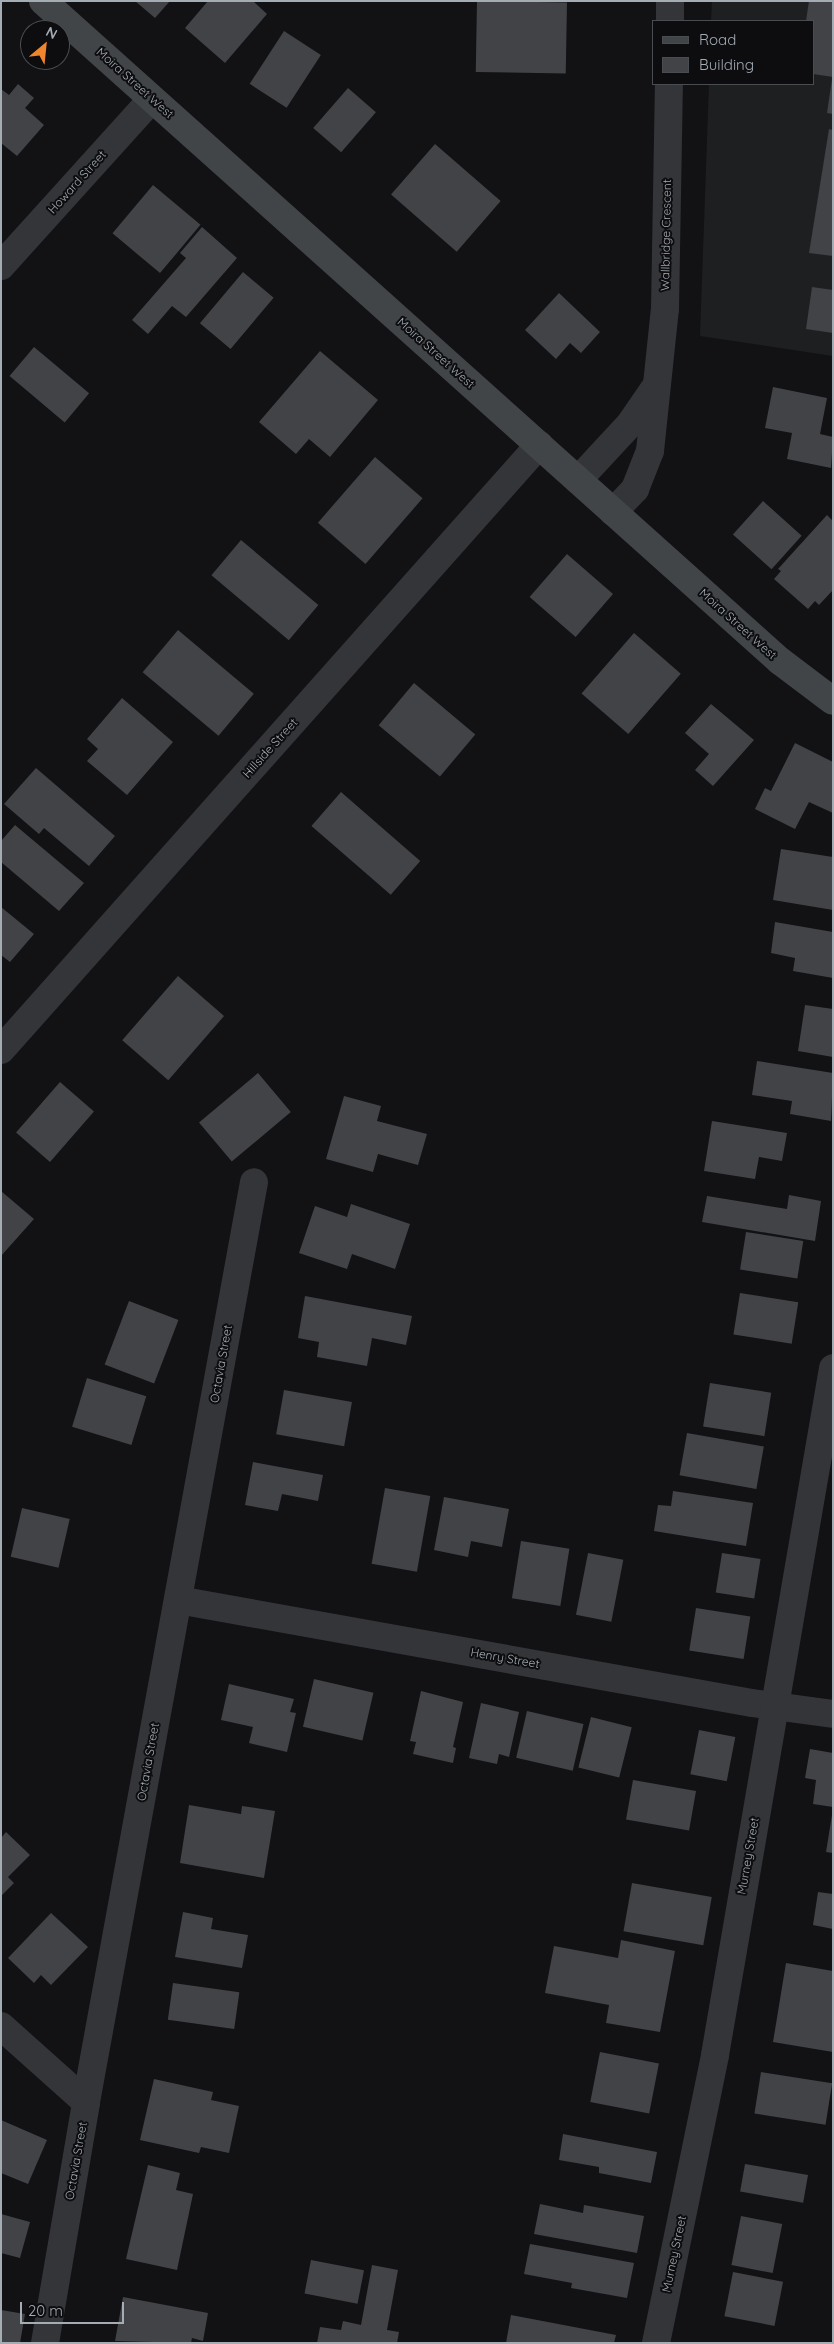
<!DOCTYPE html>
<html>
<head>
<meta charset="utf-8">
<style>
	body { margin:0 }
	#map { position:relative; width:834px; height:2344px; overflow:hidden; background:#121214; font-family:Quicksand,sans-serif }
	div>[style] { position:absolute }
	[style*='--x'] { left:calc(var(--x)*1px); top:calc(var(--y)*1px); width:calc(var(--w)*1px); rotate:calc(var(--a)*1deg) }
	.built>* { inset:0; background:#1e1f21 }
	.building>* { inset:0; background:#414347; transform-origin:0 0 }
	.minor>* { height:28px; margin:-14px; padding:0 14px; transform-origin:14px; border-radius:14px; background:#333539 }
	.secondary>* { height:28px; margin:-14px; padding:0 14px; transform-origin:14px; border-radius:14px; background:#414548 }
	span { translate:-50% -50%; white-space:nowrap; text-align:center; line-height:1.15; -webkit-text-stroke:4px #0d0d0f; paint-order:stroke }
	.street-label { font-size:12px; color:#a4acb4 }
	.frame { position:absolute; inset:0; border:2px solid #a4acb4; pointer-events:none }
	.legend { position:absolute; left:652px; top:20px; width:162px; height:65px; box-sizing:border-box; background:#0d0d0f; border:1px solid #494d51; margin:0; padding:6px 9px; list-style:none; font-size:15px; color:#a4acb4 }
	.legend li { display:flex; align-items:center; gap:10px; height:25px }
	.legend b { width:25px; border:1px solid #494d51 }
	.north { position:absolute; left:20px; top:20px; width:50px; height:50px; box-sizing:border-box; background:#0d0d0f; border:1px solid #494d51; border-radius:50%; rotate:28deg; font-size:14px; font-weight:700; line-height:20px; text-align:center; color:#a4acb4 }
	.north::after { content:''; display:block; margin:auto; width:18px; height:22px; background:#ee852f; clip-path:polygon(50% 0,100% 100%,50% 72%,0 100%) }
	.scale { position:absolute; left:20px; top:2302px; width:104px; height:22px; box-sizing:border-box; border:2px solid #a4acb4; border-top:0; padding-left:6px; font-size:15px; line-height:18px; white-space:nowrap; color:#a4acb4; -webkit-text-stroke:4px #0d0d0f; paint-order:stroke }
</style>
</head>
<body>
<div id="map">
	<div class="built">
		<div style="clip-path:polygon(712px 1px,833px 1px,833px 356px,700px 336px,709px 84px,813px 84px,813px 21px,711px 21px)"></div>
	</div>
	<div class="building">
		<div style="clip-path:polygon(135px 1px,170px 1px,155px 18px)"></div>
		<div style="clip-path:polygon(208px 1px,253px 1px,267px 14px,225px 63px,185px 28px)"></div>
		<div style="left:477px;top:1px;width:90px;height:71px;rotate:1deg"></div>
		<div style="clip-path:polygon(809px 1px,833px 1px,833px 77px,813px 74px,813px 21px,806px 21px)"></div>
		<div style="left:284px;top:31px;width:44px;height:63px;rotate:33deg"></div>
		<div style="clip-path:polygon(832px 79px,833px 79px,833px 114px,827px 113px)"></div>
		<div style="clip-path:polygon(18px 84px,34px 98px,25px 108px,44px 125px,17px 156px,1px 143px,1px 89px,9px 95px)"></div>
		<div style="left:348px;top:88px;width:37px;height:53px;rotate:41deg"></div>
		<div style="clip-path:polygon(829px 129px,833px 130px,833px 256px,809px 253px)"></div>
		<div style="left:435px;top:144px;width:87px;height:67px;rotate:41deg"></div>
		<div style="left:153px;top:185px;width:62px;height:63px;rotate:40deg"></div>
		<div style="clip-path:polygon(202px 227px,237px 258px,186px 317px,172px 306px,148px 334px,132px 320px,186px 258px,180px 253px)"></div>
		<div style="left:243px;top:272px;width:40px;height:67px;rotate:40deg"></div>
		<div style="clip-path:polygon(812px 287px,833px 290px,833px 333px,806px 329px)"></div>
		<div style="clip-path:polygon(559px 293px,600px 332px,581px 353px,570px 343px,556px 359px,525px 330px)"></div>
		<div style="left:34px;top:347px;width:72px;height:38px;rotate:40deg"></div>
		<div style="clip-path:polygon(320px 351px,378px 400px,330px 457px,309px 439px,296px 454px,259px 422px)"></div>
		<div style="clip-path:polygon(773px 387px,827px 398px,820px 434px,833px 437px,831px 468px,787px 459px,792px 433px,765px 428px)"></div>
		<div style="left:375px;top:457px;width:63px;height:87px;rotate:41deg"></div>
		<div style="left:763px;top:501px;width:52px;height:45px;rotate:42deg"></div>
		<div style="clip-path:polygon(827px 515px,833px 521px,833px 590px,819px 605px,815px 601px,808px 609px,774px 579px,781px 571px,778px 569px)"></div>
		<div style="left:241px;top:540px;width:101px;height:46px;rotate:40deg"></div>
		<div style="left:567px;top:554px;width:61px;height:57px;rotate:41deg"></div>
		<div style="left:178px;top:630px;width:99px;height:55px;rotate:40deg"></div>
		<div style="left:634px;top:633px;width:62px;height:80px;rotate:41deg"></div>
		<div style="left:414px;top:683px;width:80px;height:55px;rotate:40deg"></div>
		<div style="clip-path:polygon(122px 698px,173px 742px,127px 795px,87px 761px,98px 749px,87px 739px)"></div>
		<div style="clip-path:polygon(711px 704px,754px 740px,713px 786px,695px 770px,709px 754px,685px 733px)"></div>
		<div style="clip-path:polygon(795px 743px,833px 762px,833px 813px,809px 802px,795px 829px,755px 809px,765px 788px,771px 791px)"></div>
		<div style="clip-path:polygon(36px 768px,115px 836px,89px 866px,44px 828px,39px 834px,4px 804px)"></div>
		<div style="left:341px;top:792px;width:105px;height:45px;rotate:41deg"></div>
		<div style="clip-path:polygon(15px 825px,84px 883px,59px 911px,1px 862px,1px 841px)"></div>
		<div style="clip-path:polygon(781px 849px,833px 857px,833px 910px,773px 900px)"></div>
		<div style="clip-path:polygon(1px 907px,34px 934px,10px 962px,1px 955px)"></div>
		<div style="clip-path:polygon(775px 922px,833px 932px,833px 978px,793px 971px,795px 958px,771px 953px)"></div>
		<div style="left:178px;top:976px;width:61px;height:85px;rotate:41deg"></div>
		<div style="clip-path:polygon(805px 1005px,833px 1009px,833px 1057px,798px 1051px)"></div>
		<div style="clip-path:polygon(757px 1061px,833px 1073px,831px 1121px,790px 1114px,792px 1101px,752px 1095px)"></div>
		<div style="left:258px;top:1073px;width:51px;height:77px;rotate:50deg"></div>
		<div style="left:60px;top:1082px;width:45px;height:67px;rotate:41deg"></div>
		<div style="clip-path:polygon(344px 1096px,381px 1106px,377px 1121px,427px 1134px,418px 1165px,378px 1154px,373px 1172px,326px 1159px)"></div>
		<div style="clip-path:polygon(712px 1121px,787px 1133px,782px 1161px,759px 1157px,755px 1179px,704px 1171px)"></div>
		<div style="clip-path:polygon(1px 1191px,34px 1219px,1px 1256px)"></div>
		<div style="clip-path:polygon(789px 1195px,821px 1201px,815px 1241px,702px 1222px,707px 1196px,787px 1209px)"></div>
		<div style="clip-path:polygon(351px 1204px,410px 1224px,395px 1269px,352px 1254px,347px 1269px,299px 1253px,315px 1206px,347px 1217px)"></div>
		<div style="left:746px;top:1232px;width:58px;height:38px;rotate:9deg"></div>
		<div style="left:740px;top:1293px;width:59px;height:42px;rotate:9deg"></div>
		<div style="clip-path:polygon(305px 1296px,412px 1316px,406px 1345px,372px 1338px,367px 1366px,317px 1357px,319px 1342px,298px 1338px)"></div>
		<div style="left:129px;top:1301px;width:53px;height:68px;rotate:21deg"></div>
		<div style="left:87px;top:1378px;width:62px;height:51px;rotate:17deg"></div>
		<div style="left:710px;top:1383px;width:62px;height:44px;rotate:9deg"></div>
		<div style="left:284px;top:1390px;width:69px;height:45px;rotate:10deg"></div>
		<div style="left:687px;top:1433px;width:78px;height:43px;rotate:10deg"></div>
		<div style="clip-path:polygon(253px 1462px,323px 1475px,318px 1501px,282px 1494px,278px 1511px,245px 1505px)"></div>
		<div style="left:385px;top:1488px;width:46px;height:77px;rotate:10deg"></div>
		<div style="clip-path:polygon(673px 1491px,753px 1503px,746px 1546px,654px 1531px,658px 1505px,671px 1506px)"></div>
		<div style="clip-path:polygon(444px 1497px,509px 1509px,502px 1547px,471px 1541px,468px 1557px,434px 1550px)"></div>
		<div style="left:22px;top:1508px;width:49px;height:50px;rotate:13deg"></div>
		<div style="left:521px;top:1541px;width:49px;height:58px;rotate:9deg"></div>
		<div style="left:588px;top:1553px;width:36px;height:63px;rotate:11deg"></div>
		<div style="left:722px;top:1553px;width:39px;height:40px;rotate:9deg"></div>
		<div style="left:696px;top:1608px;width:55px;height:43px;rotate:9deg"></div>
		<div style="left:314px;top:1679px;width:61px;height:49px;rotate:13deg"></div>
		<div style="clip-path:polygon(229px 1684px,294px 1699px,290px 1712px,296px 1713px,287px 1752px,249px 1743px,253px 1727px,221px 1720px)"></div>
		<div style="clip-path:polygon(421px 1691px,463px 1702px,453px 1747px,456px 1748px,453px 1763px,413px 1754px,416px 1742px,410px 1741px)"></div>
		<div style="clip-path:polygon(481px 1703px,519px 1712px,509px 1757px,499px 1754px,497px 1764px,469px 1758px)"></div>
		<div style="left:527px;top:1711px;width:58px;height:48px;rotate:13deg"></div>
		<div style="left:591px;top:1717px;width:42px;height:52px;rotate:14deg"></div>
		<div style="left:699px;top:1730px;width:37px;height:45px;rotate:11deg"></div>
		<div style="clip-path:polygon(810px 1749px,833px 1753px,833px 1807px,813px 1804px,816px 1780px,805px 1778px)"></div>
		<div style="left:633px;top:1780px;width:64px;height:40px;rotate:10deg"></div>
		<div style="clip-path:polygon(189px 1805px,241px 1814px,242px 1806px,275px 1811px,264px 1878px,180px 1863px)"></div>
		<div style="clip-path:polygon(832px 1815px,833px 1815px,833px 1853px,826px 1852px)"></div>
		<div style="clip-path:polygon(6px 1832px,30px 1855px,8px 1877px,14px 1883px,1px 1896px,1px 1838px)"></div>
		<div style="left:632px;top:1883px;width:81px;height:49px;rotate:10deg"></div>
		<div style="clip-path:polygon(818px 1892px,833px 1894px,833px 1929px,813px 1925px)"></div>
		<div style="clip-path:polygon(183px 1912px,213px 1918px,211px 1929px,248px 1935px,242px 1968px,175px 1957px)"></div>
		<div style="clip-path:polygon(51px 1913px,88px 1947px,51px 1985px,41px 1975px,34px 1983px,8px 1958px)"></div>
		<div style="clip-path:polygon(621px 1940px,675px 1951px,660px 2032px,606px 2023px,609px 2005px,545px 1993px,554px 1946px,618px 1958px)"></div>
		<div style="clip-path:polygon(786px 1963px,833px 1971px,833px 2052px,773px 2042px)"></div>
		<div style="left:173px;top:1983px;width:67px;height:37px;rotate:8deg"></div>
		<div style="left:600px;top:2052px;width:60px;height:51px;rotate:11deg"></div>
		<div style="left:761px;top:2072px;width:72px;height:42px;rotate:9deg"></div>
		<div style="clip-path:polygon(154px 2079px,213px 2092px,211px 2100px,239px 2106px,229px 2153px,201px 2147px,199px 2153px,140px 2140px)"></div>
		<div style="clip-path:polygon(1px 2120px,47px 2140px,28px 2184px,1px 2173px)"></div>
		<div style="clip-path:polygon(563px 2134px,657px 2152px,651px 2183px,599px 2173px,599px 2167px,559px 2160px)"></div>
		<div style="left:745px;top:2164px;width:64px;height:28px;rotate:10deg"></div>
		<div style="clip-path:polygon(148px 2165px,180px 2173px,176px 2190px,193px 2194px,177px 2270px,126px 2259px)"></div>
		<div style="clip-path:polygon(540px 2204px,583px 2213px,584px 2205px,644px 2216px,637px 2253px,534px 2234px)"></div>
		<div style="clip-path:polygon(1px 2214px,30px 2222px,20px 2258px,1px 2253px)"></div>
		<div style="left:741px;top:2216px;width:42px;height:50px;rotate:11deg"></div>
		<div style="clip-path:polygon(530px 2244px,634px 2263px,627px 2298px,571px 2288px,572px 2283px,524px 2274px)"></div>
		<div style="left:311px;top:2260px;width:54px;height:34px;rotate:11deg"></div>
		<div style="clip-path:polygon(372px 2265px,398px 2270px,387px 2330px,399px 2332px,397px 2343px,317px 2343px,320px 2327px,341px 2330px,343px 2321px,361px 2325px)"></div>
		<div style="left:733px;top:2272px;width:51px;height:45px;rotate:11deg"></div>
		<div style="clip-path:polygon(123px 2297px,208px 2313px,203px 2341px,192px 2338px,191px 2343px,115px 2341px)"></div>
		<div style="clip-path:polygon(1px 2310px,25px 2314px,20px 2343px,1px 2343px)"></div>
		<div style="clip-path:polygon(511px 2315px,616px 2335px,614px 2343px,506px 2343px)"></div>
	</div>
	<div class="minor">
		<div style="--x:670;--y:21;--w:20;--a:-90"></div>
		<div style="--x:1;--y:266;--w:225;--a:-47.9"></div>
		<div style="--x:578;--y:480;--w:76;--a:-47.1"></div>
		<div style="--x:630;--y:424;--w:42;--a:-55.6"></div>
		<div style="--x:613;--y:512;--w:32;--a:-46"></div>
		<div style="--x:635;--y:489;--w:41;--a:-68.5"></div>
		<div style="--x:650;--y:451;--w:143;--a:-84"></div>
		<div style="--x:665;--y:309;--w:225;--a:-89"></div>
		<div style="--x:1;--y:1050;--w:810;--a:-48.35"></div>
		<div style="--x:178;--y:1600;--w:583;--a:10.17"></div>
		<div style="--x:752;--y:1703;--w:82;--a:7.7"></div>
		<div style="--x:1;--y:2026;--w:114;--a:41.8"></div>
		<div style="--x:45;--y:2343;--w:244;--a:-80.3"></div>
		<div style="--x:86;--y:2102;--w:935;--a:-79.65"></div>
		<div style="--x:656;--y:2343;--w:294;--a:-78.4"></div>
		<div style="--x:715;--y:2055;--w:697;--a:-80.25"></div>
	</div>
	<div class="secondary">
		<div style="--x:43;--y:1;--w:989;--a:41.85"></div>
		<div style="--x:780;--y:661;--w:66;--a:37"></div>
	</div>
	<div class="street-label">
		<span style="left:135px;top:83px;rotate:42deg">Moira Street West</span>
		<span style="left:77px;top:182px;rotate:-48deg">Howard Street</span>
		<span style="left:666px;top:235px;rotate:-89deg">Wallbridge Crescent</span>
		<span style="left:436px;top:353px;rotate:42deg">Moira Street West</span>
		<span style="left:738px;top:624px;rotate:42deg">Moira Street West</span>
		<span style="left:270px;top:748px;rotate:-48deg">Hillside Street</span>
		<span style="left:221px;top:1364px;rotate:-80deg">Octavia Street</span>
		<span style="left:505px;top:1658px;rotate:10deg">Henry Street</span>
		<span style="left:148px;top:1762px;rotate:-80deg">Octavia Street</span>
		<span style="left:748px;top:1856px;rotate:-80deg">Murney Street</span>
		<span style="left:76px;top:2161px;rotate:-80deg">Octavia Street</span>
		<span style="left:674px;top:2254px;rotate:-78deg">Murney Street</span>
	</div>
	<div class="frame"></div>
	<ul class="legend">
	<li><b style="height:6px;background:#414548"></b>Road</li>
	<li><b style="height:14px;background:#414347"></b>Building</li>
	</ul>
	<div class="north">N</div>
	<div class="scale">20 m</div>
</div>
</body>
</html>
